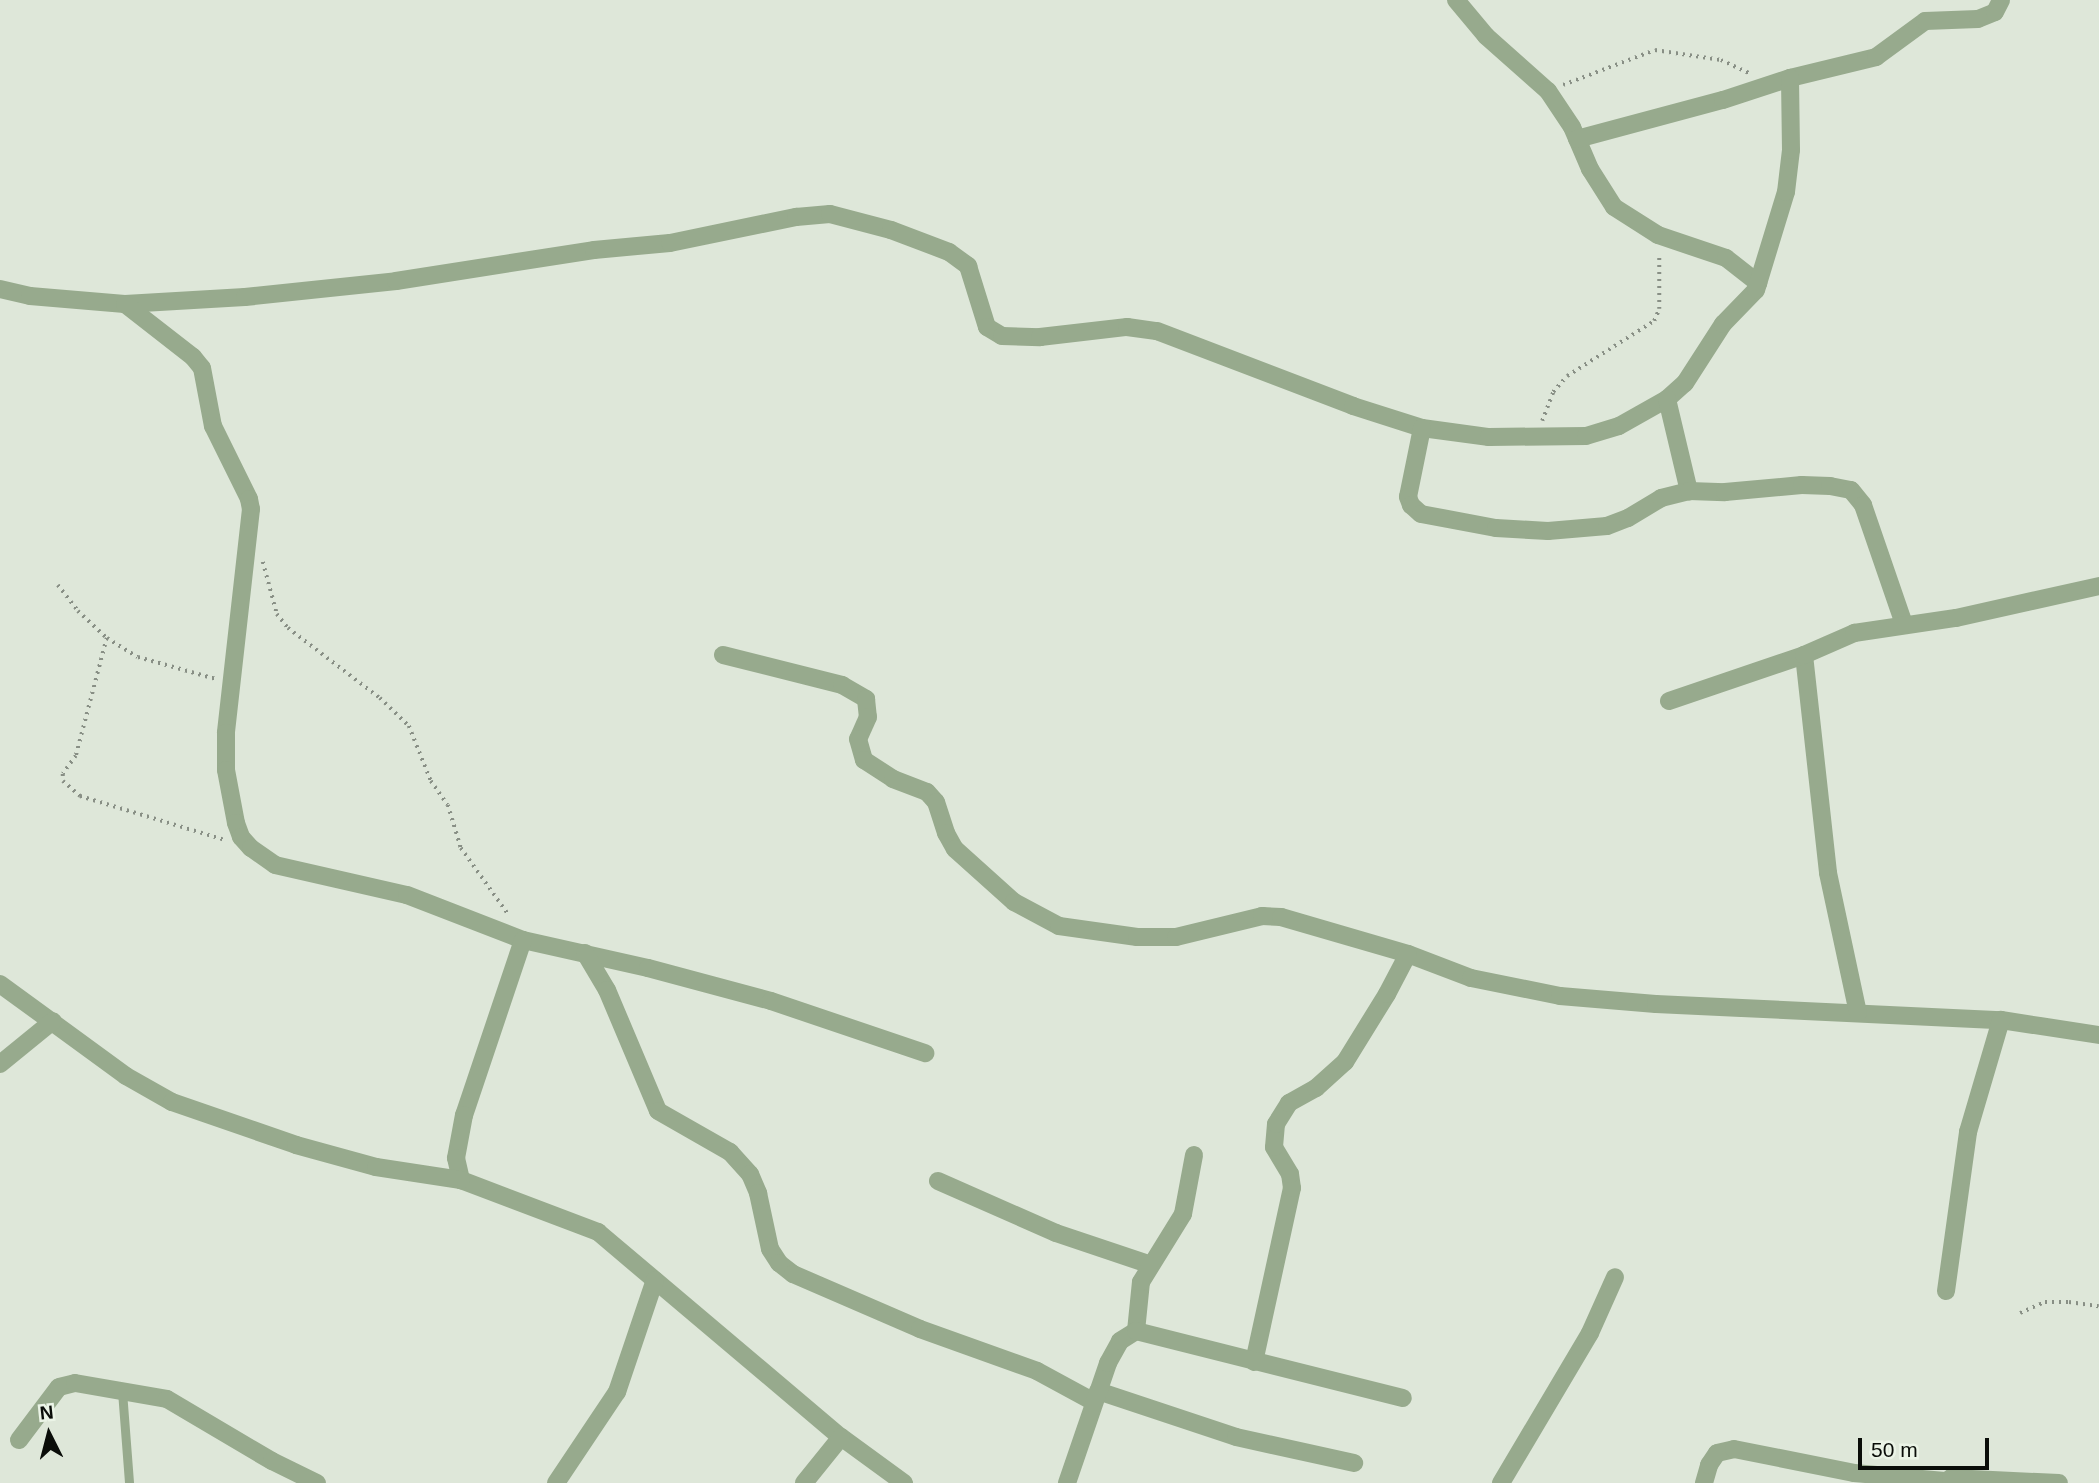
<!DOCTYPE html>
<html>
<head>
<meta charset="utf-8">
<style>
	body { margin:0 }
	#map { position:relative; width:2099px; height:1483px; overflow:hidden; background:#dee7d9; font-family:Arial,sans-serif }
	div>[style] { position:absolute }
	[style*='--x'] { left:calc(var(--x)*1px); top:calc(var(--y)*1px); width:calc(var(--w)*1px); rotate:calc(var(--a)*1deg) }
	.path>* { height:3.5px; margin-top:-1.75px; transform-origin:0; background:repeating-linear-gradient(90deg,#888f85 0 2px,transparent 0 7px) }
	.service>* { height:9px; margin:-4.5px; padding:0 4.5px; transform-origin:4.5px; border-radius:4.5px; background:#97aa8d }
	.minor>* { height:18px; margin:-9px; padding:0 9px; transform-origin:9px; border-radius:9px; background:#97aa8d }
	span { translate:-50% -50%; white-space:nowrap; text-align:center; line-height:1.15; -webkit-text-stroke:6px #ebf4e7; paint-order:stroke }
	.north { position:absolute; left:14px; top:1399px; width:70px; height:70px; -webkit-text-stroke:5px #ebf4e7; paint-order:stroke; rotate:354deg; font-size:19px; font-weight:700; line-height:28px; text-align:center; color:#0a0d09 }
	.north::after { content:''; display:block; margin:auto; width:24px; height:32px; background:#0a0d09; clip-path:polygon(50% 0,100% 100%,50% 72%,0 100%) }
	.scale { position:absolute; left:1858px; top:1438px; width:131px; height:32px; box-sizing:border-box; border:4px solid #0a0d09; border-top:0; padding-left:9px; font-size:21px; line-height:24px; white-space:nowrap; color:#0a0d09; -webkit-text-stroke:5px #ebf4e7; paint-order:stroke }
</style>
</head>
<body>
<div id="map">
	<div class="path">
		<div style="--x:1563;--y:85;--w:98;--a:-20.8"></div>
		<div style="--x:1655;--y:50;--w:67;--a:8.6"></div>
		<div style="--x:1721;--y:60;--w:33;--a:25"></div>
		<div style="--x:1542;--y:421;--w:31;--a:-69"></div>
		<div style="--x:1553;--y:392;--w:21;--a:-49"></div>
		<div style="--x:1567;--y:376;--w:103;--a:-32.3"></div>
		<div style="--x:1654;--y:321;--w:13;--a:-67"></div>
		<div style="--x:1659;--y:309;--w:55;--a:-90"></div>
		<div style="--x:263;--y:562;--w:54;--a:74.9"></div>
		<div style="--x:277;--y:614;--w:18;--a:52"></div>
		<div style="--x:288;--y:628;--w:116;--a:37.3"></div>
		<div style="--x:380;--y:698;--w:40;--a:44"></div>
		<div style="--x:409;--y:726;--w:59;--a:68.2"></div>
		<div style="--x:431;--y:781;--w:29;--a:55"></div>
		<div style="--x:448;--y:805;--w:45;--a:73.2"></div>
		<div style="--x:461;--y:848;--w:81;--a:54.5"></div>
		<div style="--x:58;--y:585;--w:33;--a:52"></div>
		<div style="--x:78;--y:611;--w:40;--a:43"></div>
		<div style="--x:107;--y:638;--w:36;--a:32"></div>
		<div style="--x:138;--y:657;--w:81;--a:15.8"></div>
		<div style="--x:107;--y:638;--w:122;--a:104.7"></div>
		<div style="--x:76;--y:756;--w:22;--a:126"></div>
		<div style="--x:63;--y:774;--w:7;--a:90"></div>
		<div style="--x:63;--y:781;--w:23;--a:41"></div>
		<div style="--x:80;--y:796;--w:152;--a:16.9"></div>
		<div style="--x:2020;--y:1313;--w:27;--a:-24"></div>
		<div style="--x:2045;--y:1302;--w:24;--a:0"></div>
		<div style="--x:2069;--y:1302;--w:30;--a:8"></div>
	</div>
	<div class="service">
		<div style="--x:122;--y:1391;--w:92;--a:85.6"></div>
	</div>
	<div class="minor">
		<div style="--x:1456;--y:0;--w:47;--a:50.2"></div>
		<div style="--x:1486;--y:36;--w:83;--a:41.6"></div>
		<div style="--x:1548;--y:91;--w:43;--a:56.3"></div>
		<div style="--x:1572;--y:127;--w:46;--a:66.8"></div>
		<div style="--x:1590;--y:169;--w:45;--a:57.7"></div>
		<div style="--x:1614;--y:207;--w:52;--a:32.5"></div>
		<div style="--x:1658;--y:235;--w:72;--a:18.7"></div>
		<div style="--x:1726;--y:258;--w:41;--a:38"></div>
		<div style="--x:1577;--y:139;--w:151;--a:-15"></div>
		<div style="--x:1723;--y:100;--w:71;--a:-18.2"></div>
		<div style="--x:1790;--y:78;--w:89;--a:-13.7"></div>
		<div style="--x:1876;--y:57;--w:61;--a:-36.3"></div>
		<div style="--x:1925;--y:21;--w:53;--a:-2.2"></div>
		<div style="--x:1978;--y:19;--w:18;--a:-22"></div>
		<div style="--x:1995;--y:12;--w:13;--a:-63"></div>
		<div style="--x:0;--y:289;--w:31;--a:13"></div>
		<div style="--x:30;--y:296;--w:95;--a:4.8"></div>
		<div style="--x:125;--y:304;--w:120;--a:-3.3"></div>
		<div style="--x:245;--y:297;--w:152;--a:-6"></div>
		<div style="--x:396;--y:281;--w:200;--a:-8.9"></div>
		<div style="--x:594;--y:250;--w:76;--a:-5.3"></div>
		<div style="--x:670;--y:243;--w:129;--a:-11.7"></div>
		<div style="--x:796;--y:217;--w:34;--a:-5"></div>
		<div style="--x:830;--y:214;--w:63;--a:14.7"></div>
		<div style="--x:891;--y:230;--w:62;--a:20.8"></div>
		<div style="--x:949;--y:252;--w:24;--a:36"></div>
		<div style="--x:968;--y:266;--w:64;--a:72.7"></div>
		<div style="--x:987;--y:327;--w:17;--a:31"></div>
		<div style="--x:1002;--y:336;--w:38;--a:2"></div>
		<div style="--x:1040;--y:337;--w:88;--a:-6.6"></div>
		<div style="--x:1127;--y:327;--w:30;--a:8"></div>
		<div style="--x:1157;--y:331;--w:210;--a:20.9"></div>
		<div style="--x:1353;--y:406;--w:72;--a:17.7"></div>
		<div style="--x:1422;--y:428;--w:68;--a:7.7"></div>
		<div style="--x:1489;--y:437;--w:97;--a:-0.6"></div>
		<div style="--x:1586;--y:436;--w:34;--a:-17"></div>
		<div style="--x:1619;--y:426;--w:55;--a:-29.4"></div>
		<div style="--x:1667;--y:399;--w:24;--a:-42"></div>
		<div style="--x:1685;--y:383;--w:70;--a:-57.2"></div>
		<div style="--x:1723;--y:324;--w:47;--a:-45.9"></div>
		<div style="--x:1756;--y:290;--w:102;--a:-73"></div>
		<div style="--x:1786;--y:192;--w:42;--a:-83.2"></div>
		<div style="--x:1791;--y:150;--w:72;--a:-90.8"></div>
		<div style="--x:125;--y:304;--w:86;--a:37.9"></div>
		<div style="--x:193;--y:357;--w:14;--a:51"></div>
		<div style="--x:202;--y:368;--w:59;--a:79.3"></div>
		<div style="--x:213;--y:426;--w:81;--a:63.7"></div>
		<div style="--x:249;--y:499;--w:10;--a:79"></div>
		<div style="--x:251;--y:509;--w:225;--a:96.4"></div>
		<div style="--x:226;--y:733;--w:37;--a:90"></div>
		<div style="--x:226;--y:770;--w:54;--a:79.3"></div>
		<div style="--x:236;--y:823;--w:15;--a:70"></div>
		<div style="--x:241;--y:837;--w:15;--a:48"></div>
		<div style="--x:251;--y:848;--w:29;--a:35"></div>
		<div style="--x:275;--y:865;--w:135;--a:12.8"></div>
		<div style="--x:407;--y:895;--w:124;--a:21.2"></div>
		<div style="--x:523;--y:940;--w:128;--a:12.6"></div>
		<div style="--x:648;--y:968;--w:127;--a:15"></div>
		<div style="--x:771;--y:1001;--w:163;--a:18.7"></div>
		<div style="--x:1667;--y:399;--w:95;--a:76.6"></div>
		<div style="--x:1422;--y:428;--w:70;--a:101.5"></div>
		<div style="--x:1408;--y:497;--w:9;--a:69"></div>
		<div style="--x:1411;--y:505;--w:13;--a:42"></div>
		<div style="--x:1421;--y:514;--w:76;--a:10.6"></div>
		<div style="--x:1496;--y:528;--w:52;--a:3.3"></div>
		<div style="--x:1548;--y:531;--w:59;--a:-4.8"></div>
		<div style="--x:1607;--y:526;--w:22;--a:-21"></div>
		<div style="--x:1628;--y:518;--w:39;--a:-31"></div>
		<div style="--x:1661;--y:498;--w:29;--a:-14"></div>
		<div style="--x:1689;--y:491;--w:36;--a:2"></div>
		<div style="--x:1725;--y:492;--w:77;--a:-5.2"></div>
		<div style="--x:1802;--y:485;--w:28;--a:2"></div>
		<div style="--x:1830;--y:486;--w:21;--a:11"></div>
		<div style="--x:1851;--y:490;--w:19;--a:51"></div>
		<div style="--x:1863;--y:505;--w:126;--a:71"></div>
		<div style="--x:723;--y:655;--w:123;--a:14.1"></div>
		<div style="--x:842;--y:685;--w:28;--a:30"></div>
		<div style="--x:866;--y:699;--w:18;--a:84"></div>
		<div style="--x:868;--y:717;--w:24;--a:114"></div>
		<div style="--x:858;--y:739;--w:22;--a:74"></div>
		<div style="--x:864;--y:760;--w:35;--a:33"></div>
		<div style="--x:893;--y:779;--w:36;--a:21"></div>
		<div style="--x:927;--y:792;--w:13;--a:48"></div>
		<div style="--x:936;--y:802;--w:33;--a:72"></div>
		<div style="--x:946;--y:833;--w:18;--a:61"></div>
		<div style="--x:955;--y:849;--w:79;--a:41.9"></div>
		<div style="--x:1014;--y:902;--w:51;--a:28.1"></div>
		<div style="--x:1059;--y:926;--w:79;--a:8"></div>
		<div style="--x:1137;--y:937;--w:39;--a:0"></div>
		<div style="--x:1176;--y:937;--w:89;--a:-13.7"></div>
		<div style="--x:1262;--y:916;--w:19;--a:3"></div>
		<div style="--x:1281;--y:917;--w:132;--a:16.2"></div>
		<div style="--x:1408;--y:954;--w:67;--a:20.9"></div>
		<div style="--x:1471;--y:978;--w:91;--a:11.4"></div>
		<div style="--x:1560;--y:996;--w:96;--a:4.8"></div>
		<div style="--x:1656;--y:1004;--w:345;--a:2.7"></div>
		<div style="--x:2001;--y:1020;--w:99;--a:8.7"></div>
		<div style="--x:1804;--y:655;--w:219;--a:83.7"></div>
		<div style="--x:1828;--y:873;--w:143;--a:77.9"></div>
		<div style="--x:1669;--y:701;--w:143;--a:-18.8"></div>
		<div style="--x:1804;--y:655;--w:55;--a:-23.7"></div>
		<div style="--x:1854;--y:633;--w:103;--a:-8.4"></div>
		<div style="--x:1956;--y:618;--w:147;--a:-12.6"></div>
		<div style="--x:523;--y:940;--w:185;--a:108.6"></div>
		<div style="--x:464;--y:1115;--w:44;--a:100.5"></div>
		<div style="--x:456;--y:1158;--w:23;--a:77"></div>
		<div style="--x:461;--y:1180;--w:147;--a:20.8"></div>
		<div style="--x:598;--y:1232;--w:318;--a:40.2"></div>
		<div style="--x:841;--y:1437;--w:78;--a:36.1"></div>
		<div style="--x:585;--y:953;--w:43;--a:59.3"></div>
		<div style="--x:607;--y:990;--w:131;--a:67.1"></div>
		<div style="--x:658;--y:1111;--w:83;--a:29.7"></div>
		<div style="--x:730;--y:1152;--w:30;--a:48"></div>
		<div style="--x:750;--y:1174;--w:21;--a:67"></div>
		<div style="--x:758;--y:1193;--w:57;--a:77.9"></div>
		<div style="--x:770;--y:1249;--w:17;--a:57"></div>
		<div style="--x:779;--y:1263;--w:18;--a:38"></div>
		<div style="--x:793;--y:1274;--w:138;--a:23.4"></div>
		<div style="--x:920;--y:1329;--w:124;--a:19.7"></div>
		<div style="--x:1037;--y:1371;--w:65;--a:28.5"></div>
		<div style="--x:0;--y:984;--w:156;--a:36.1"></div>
		<div style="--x:126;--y:1076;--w:53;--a:29.5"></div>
		<div style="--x:172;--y:1102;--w:131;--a:19.1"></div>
		<div style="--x:296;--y:1145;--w:83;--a:15.4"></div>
		<div style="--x:376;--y:1167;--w:86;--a:8.7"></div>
		<div style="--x:0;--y:1064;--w:68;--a:-39.1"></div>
		<div style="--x:938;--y:1181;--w:129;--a:23.8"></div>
		<div style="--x:1056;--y:1233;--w:100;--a:18.6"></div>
		<div style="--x:1946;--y:1291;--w:161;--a:-82.1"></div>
		<div style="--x:1968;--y:1132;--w:117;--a:-73.6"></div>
		<div style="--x:1136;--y:1331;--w:49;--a:-84.2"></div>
		<div style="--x:1141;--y:1282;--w:80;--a:-58.3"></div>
		<div style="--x:1183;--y:1214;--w:60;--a:-79.4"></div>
		<div style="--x:1254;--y:1362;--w:178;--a:-77.7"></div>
		<div style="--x:1292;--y:1188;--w:14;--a:-98"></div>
		<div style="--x:1290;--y:1174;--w:31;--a:-121"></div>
		<div style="--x:1274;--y:1147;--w:23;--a:-85"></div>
		<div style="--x:1276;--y:1124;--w:25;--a:-58"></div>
		<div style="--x:1289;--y:1103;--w:31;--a:-29"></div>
		<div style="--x:1316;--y:1088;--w:39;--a:-42"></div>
		<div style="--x:1345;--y:1062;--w:80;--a:-58.3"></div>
		<div style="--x:1387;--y:994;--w:45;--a:-62.3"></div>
		<div style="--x:1098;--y:1391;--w:145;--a:18.4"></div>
		<div style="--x:1236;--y:1437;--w:121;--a:12.4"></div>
		<div style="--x:19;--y:1440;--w:66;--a:-53"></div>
		<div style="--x:59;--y:1387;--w:16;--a:-14"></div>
		<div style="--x:75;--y:1383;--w:93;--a:9.9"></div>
		<div style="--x:167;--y:1399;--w:122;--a:30.6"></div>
		<div style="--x:272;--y:1461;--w:50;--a:26.1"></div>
		<div style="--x:556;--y:1483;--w:110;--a:-56.2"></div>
		<div style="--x:617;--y:1392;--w:118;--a:-71.3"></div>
		<div style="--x:804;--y:1483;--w:59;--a:-51.2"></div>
		<div style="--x:1067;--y:1483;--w:127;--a:-71.1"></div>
		<div style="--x:1108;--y:1363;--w:25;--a:-61"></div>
		<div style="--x:1120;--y:1341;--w:19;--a:-32"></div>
		<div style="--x:1136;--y:1331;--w:275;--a:14.1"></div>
		<div style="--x:1501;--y:1483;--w:174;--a:-59.3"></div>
		<div style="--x:1590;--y:1333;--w:61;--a:-65.9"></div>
		<div style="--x:1704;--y:1483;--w:19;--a:-74"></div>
		<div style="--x:1709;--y:1465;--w:14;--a:-56"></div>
		<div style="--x:1717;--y:1453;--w:17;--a:-13"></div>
		<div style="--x:1734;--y:1449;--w:122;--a:11.3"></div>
		<div style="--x:1854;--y:1473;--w:91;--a:5"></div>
		<div style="--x:1945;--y:1483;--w:8;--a:-40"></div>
		<div style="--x:1951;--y:1478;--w:108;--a:2.7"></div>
	</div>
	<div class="north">N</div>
	<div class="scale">50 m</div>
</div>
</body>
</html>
